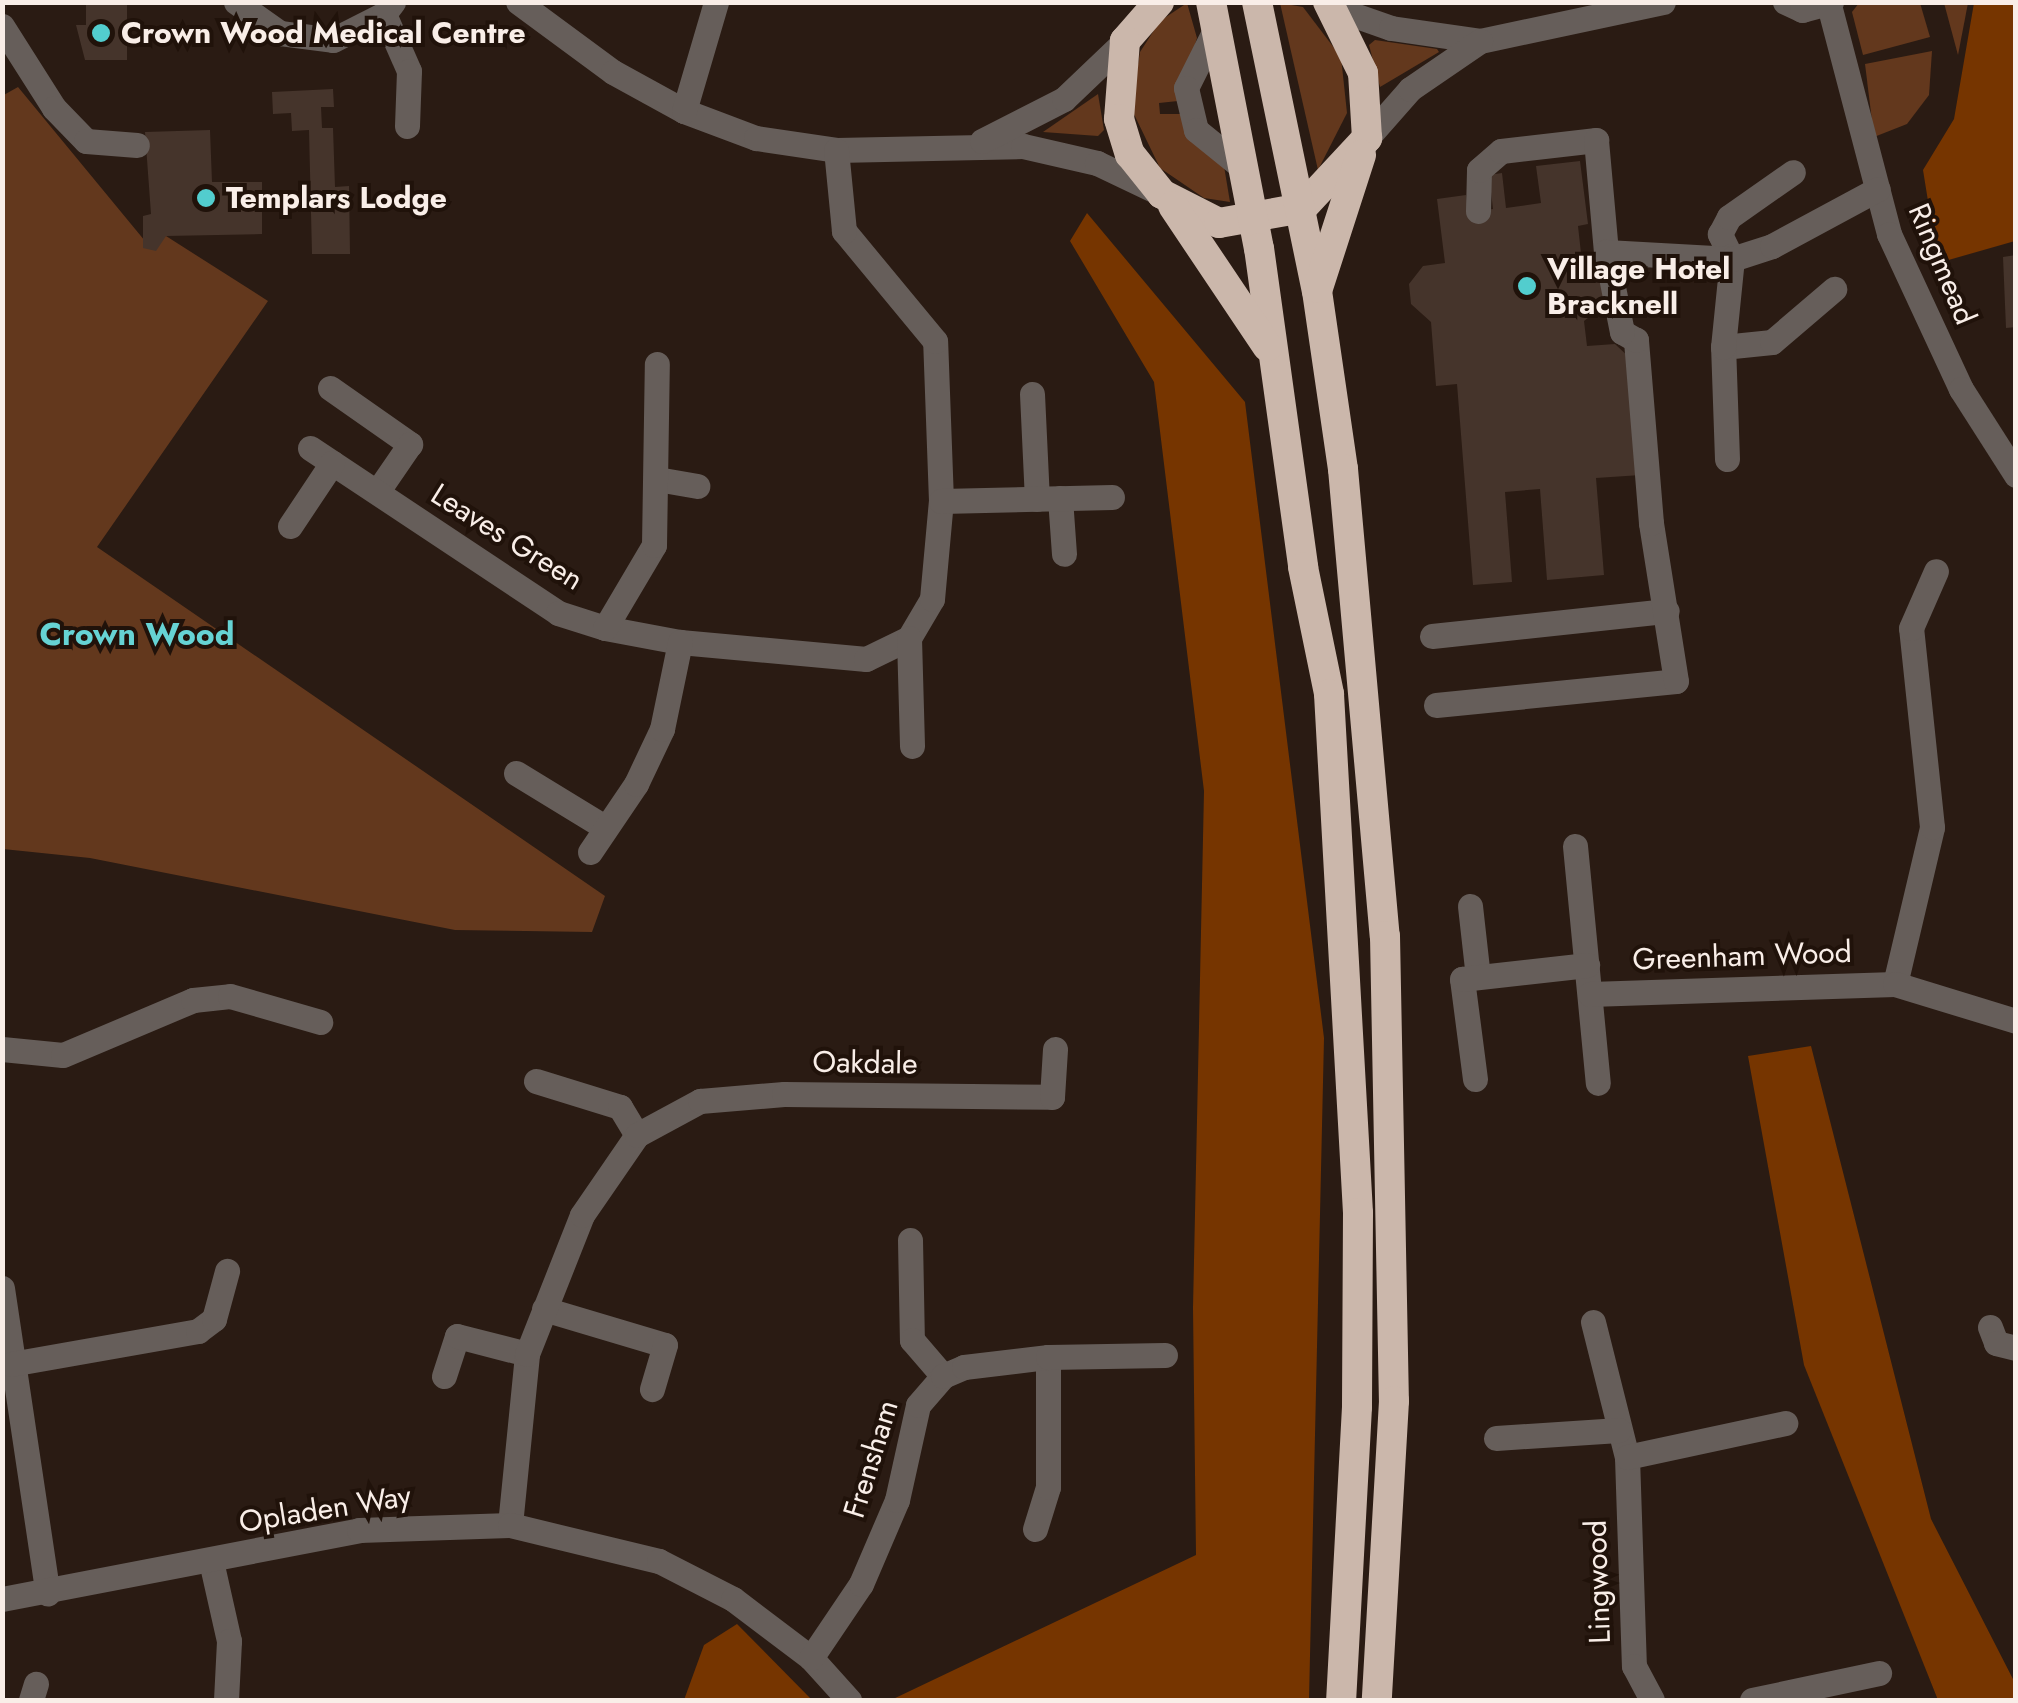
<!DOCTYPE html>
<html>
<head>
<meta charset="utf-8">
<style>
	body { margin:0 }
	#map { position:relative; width:2018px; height:1703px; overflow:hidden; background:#2a1b13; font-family:Jost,sans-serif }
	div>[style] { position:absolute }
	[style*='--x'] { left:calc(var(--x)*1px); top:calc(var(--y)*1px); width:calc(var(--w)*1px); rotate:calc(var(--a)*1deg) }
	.green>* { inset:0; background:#63381d }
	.forest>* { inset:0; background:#763500 }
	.building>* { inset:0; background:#45342b }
	.minor>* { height:25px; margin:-12.5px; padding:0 12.5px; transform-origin:12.5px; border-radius:12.5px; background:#665e5a }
	.highway>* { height:30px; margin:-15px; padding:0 15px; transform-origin:15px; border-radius:15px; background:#cbb7ab }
	.dots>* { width:28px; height:28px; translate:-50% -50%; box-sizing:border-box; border:5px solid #20120a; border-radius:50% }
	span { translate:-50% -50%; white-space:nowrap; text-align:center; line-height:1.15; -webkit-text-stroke:8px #20120a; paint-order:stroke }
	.poi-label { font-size:30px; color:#f9eee8; font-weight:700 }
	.left { translate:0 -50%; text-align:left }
	.street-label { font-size:30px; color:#f9eee8 }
	.neighbourhood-label { font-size:32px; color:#66d3d4; font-weight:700 }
	.frame { position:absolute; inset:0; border:5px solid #f9eee8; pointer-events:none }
</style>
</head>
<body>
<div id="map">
	<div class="green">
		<div style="clip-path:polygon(1187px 3px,1197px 38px,1178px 101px,1159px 103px,1160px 114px,1181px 114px,1224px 166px,1230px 202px,1204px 198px,1160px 168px,1131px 108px,1140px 52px,1160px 21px)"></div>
		<div style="clip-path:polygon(1280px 3px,1303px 7px,1341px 57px,1347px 113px,1318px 170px)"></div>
		<div style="clip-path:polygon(1859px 3px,1920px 3px,1930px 37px,1863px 55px,1852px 12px)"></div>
		<div style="clip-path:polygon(1944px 3px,1968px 3px,1958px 55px)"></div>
		<div style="clip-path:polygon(1375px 40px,1437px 49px,1439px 52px,1380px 87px,1369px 45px)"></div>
		<div style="clip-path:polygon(1932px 51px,1929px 95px,1907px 124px,1874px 137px,1865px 64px)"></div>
		<div style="clip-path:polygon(18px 87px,145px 241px,166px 236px,268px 301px,97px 547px,605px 896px,592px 932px,455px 930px,90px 858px,3px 849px,2px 96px)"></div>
		<div style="clip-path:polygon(1098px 94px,1104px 130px,1098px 136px,1043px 132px)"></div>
	</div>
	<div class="forest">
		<div style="clip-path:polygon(1974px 3px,2015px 3px,2015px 241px,1938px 263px,1923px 170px,1954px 119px)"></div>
		<div style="clip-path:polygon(1087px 213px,1245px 402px,1324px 1038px,1309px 1700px,891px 1700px,1196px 1555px,1193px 1308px,1204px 791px,1154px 382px,1070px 241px)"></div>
		<div style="clip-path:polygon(1811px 1046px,1931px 1519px,2015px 1683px,2015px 1700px,1938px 1700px,1804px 1365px,1748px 1056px)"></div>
		<div style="clip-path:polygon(737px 1624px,812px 1700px,684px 1700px,704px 1645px)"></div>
	</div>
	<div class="building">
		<div style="clip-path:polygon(86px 2px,127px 2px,127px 60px,85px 60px,76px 25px,86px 25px)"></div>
		<div style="clip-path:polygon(333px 89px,334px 107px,321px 107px,322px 128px,333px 128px,335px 187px,349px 186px,350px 254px,312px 254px,309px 130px,292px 131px,291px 113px,273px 114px,272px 92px)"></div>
		<div style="clip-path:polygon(210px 130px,212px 182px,262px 182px,262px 234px,166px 236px,156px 251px,143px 248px,143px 216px,151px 214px,145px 132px)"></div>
		<div style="clip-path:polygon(1580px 161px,1588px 224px,1578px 226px,1583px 271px,1603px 279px,1606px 304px,1584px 321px,1587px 346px,1615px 344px,1632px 360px,1641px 475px,1596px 478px,1604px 575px,1547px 580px,1540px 489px,1505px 492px,1512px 582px,1473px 585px,1457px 384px,1436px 386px,1431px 322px,1411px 304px,1409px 284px,1423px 266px,1445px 263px,1437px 199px,1466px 195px,1468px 212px,1493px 209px,1489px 175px,1502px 173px,1506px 208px,1541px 203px,1536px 166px)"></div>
		<div style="clip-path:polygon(2016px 255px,2016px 327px,2006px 328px,2003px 257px)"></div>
	</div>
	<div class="minor">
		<div style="--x:236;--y:2;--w:54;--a:35.2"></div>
		<div style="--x:280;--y:33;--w:53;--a:7.5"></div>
		<div style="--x:333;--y:40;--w:57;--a:-27"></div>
		<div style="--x:384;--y:14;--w:15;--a:-53"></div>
		<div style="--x:518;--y:2;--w:118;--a:36.4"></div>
		<div style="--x:613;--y:72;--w:81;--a:28.8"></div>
		<div style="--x:684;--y:111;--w:77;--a:20.6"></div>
		<div style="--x:756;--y:138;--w:81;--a:8.5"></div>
		<div style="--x:836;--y:150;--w:187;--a:-1.2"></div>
		<div style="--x:1023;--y:146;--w:76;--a:12.9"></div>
		<div style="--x:1097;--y:163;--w:72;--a:25.5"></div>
		<div style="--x:1785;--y:2;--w:19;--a:25"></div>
		<div style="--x:1802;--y:10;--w:30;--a:-15"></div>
		<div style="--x:1829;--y:5;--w:237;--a:75.3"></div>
		<div style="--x:1889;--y:234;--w:171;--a:65.1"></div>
		<div style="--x:1961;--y:389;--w:102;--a:57.4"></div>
		<div style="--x:1334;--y:8;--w:60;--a:19.3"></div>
		<div style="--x:1391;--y:28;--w:90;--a:8.3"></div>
		<div style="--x:1480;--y:41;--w:187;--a:-12"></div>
		<div style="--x:384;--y:14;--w:62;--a:66.3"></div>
		<div style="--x:409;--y:71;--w:55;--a:92.1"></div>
		<div style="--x:2;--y:26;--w:97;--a:57.6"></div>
		<div style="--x:54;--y:108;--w:46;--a:45.9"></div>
		<div style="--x:86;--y:141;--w:51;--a:4.5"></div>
		<div style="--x:1216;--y:28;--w:67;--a:116.6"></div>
		<div style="--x:1186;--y:88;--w:43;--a:76.6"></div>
		<div style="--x:1196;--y:130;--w:60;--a:39"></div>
		<div style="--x:684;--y:111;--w:114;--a:-73.6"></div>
		<div style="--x:1367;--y:138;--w:65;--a:-48.7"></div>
		<div style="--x:1410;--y:89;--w:85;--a:-34.4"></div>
		<div style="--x:982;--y:141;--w:92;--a:-27.1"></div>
		<div style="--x:1064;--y:99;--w:84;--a:-43.6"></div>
		<div style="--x:1478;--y:211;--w:41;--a:-88.6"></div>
		<div style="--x:1479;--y:170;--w:29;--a:-41"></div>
		<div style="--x:1501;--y:151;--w:96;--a:-6.6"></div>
		<div style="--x:1596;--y:140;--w:112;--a:84.9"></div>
		<div style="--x:1723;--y:347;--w:49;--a:-5.8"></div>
		<div style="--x:1772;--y:342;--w:82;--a:-40.5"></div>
		<div style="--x:330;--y:388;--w:98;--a:35"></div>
		<div style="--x:410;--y:444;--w:58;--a:124.5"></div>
		<div style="--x:1032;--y:394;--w:105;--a:87.3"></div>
		<div style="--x:310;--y:448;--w:298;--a:33.6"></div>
		<div style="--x:558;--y:613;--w:49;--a:17.7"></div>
		<div style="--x:605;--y:628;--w:76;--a:10.6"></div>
		<div style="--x:680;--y:642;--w:187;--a:5.2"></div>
		<div style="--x:866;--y:659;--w:48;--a:-26"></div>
		<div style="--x:909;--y:638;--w:45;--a:-59.5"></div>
		<div style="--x:932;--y:599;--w:98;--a:-84.8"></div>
		<div style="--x:941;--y:501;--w:160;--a:-92.1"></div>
		<div style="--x:935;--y:341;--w:143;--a:-129.6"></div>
		<div style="--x:844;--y:231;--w:81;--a:-95.6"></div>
		<div style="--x:1727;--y:459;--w:112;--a:-92"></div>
		<div style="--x:1723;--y:347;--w:88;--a:-84.2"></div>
		<div style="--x:1732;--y:259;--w:28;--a:-116"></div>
		<div style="--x:1720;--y:234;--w:19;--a:-62"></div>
		<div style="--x:1729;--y:217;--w:78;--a:-35.1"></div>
		<div style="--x:657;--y:479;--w:41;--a:9.9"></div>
		<div style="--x:1060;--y:498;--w:56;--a:85.9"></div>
		<div style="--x:941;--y:501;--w:171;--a:-1.3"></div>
		<div style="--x:290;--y:526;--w:76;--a:-56.3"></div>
		<div style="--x:605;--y:628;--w:96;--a:-59.4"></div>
		<div style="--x:654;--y:545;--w:181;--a:-89.1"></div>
		<div style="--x:1432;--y:636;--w:236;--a:-6.1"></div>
		<div style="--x:909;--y:638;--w:108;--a:88.4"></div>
		<div style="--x:1436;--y:705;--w:241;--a:-5.7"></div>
		<div style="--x:1676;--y:681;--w:160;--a:-99"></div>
		<div style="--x:1651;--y:523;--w:184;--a:-94.7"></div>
		<div style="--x:1636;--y:340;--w:16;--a:-150"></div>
		<div style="--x:1622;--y:332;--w:82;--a:-101.3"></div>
		<div style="--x:1606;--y:252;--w:126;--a:3.2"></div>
		<div style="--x:1732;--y:259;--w:42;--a:-18"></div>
		<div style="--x:1772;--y:246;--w:120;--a:-28.3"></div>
		<div style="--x:516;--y:773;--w:105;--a:31.4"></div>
		<div style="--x:1575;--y:846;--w:238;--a:84.5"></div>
		<div style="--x:590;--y:852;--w:82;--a:-55.9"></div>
		<div style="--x:636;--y:784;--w:61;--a:-64.7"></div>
		<div style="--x:662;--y:729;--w:89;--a:-78.3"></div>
		<div style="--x:1470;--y:906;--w:71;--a:83.6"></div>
		<div style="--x:1895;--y:984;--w:161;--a:-76.7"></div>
		<div style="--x:1932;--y:827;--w:200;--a:-96"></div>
		<div style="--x:1911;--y:628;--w:62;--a:-66.3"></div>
		<div style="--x:1590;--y:994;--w:305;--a:-1.9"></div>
		<div style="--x:1895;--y:984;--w:127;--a:17"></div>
		<div style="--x:2;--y:1049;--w:61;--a:5.6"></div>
		<div style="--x:63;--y:1055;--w:141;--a:-22.9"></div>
		<div style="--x:193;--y:1000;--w:37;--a:-6"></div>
		<div style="--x:230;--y:996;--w:94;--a:16.1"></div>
		<div style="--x:1475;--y:1079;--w:101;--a:-97.4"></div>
		<div style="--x:1462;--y:979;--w:126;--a:-6.4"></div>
		<div style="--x:536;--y:1081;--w:88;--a:17.2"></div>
		<div style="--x:620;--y:1107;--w:33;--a:59"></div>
		<div style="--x:910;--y:1240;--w:100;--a:88.9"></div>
		<div style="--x:912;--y:1340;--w:48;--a:49.3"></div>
		<div style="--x:2;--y:1288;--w:309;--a:81.5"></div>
		<div style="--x:544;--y:1309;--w:126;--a:16.6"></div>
		<div style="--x:665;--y:1345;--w:46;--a:106.5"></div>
		<div style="--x:1593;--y:1322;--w:139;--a:75.9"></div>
		<div style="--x:1627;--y:1457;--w:209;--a:88.1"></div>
		<div style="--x:1634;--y:1666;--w:38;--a:62"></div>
		<div style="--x:1990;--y:1327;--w:17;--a:69"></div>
		<div style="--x:1996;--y:1343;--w:21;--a:14"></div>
		<div style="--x:11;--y:1364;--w:190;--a:-10"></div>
		<div style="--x:198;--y:1331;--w:20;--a:-37"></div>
		<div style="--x:214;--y:1319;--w:50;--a:-74.8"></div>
		<div style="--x:444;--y:1376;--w:42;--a:-72"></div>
		<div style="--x:457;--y:1336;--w:72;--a:14.4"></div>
		<div style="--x:1496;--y:1438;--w:123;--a:-3.7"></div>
		<div style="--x:1627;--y:1457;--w:162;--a:-12.1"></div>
		<div style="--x:510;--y:1525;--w:172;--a:-84.3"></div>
		<div style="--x:527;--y:1354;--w:149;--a:-68.4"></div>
		<div style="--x:582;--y:1215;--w:97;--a:-55.5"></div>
		<div style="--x:637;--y:1135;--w:72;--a:-28.4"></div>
		<div style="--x:700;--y:1101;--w:84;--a:-4.8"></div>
		<div style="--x:784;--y:1094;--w:268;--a:0.6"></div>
		<div style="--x:1052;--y:1097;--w:48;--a:-86.4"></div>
		<div style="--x:1035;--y:1529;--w:44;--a:-72.8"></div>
		<div style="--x:1048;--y:1487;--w:130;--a:-90"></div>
		<div style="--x:211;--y:1561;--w:82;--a:77.3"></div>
		<div style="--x:229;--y:1641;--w:59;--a:92.9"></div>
		<div style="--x:2;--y:1599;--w:364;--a:-10.9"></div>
		<div style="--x:359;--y:1530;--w:151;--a:-1.9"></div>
		<div style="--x:510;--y:1525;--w:153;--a:13.6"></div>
		<div style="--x:659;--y:1561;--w:83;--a:27.2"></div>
		<div style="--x:733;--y:1599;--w:98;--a:37.1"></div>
		<div style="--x:811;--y:1658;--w:57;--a:47.9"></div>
		<div style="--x:811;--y:1658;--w:89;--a:-56"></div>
		<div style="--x:861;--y:1584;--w:91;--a:-66.8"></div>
		<div style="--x:897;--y:1500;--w:97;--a:-77.5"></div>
		<div style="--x:918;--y:1405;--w:38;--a:-49"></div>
		<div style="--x:943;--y:1376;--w:23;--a:-23"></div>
		<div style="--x:964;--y:1367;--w:85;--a:-6.8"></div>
		<div style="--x:1048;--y:1357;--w:117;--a:-1"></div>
		<div style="--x:31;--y:1700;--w:17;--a:-73"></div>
		<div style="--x:1752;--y:1700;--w:130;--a:-12"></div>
	</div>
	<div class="highway">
		<div style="--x:1159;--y:2;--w:52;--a:131.1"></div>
		<div style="--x:1125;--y:41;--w:78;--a:94.4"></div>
		<div style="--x:1119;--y:119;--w:37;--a:73"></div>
		<div style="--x:1130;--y:154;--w:51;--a:51.3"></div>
		<div style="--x:1162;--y:194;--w:64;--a:27"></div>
		<div style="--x:1219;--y:223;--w:84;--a:-10.2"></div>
		<div style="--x:1302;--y:208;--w:96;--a:-47.1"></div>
		<div style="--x:1367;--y:138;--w:65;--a:-93.5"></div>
		<div style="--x:1363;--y:73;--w:79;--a:-116.2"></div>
		<div style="--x:1211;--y:2;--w:251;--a:79"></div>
		<div style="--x:1259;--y:248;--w:322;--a:82.1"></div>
		<div style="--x:1303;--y:567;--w:130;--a:78.4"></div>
		<div style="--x:1329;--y:694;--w:520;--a:86.8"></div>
		<div style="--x:1358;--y:1213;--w:194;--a:90.3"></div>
		<div style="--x:1357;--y:1407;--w:293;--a:93.1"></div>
		<div style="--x:1257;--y:2;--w:295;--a:78.3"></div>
		<div style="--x:1317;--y:291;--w:180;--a:81.7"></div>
		<div style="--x:1343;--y:469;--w:469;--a:84.9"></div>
		<div style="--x:1385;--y:936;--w:465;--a:88.9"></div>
		<div style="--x:1394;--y:1401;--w:299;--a:93.3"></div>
		<div style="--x:1173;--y:206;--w:169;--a:56.1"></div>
		<div style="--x:1318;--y:288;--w:140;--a:-72.1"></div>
	</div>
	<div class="dots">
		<div style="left:101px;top:33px;background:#52cdce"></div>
		<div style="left:206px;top:198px;background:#52cdce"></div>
		<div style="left:1527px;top:286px;background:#52cdce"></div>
	</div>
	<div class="poi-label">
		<span class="left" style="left:121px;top:33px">Crown Wood Medical Centre</span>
		<span class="left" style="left:226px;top:198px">Templars Lodge</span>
		<span class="left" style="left:1547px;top:286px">Village Hotel<br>Bracknell</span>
	</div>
	<div class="street-label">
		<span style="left:1942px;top:264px;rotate:67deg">Ringmead</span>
		<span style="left:507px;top:537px;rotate:32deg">Leaves Green</span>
		<span style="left:1742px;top:956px;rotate:-2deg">Greenham Wood</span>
		<span style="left:865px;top:1063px;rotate:1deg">Oakdale</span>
		<span style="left:871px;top:1459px;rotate:-73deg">Frensham</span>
		<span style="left:325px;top:1509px;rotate:-9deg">Opladen Way</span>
		<span style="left:1598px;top:1582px;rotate:-92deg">Lingwood</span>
	</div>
	<div class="neighbourhood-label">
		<span style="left:137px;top:634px">Crown Wood</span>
	</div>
	<div class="frame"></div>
</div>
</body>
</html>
